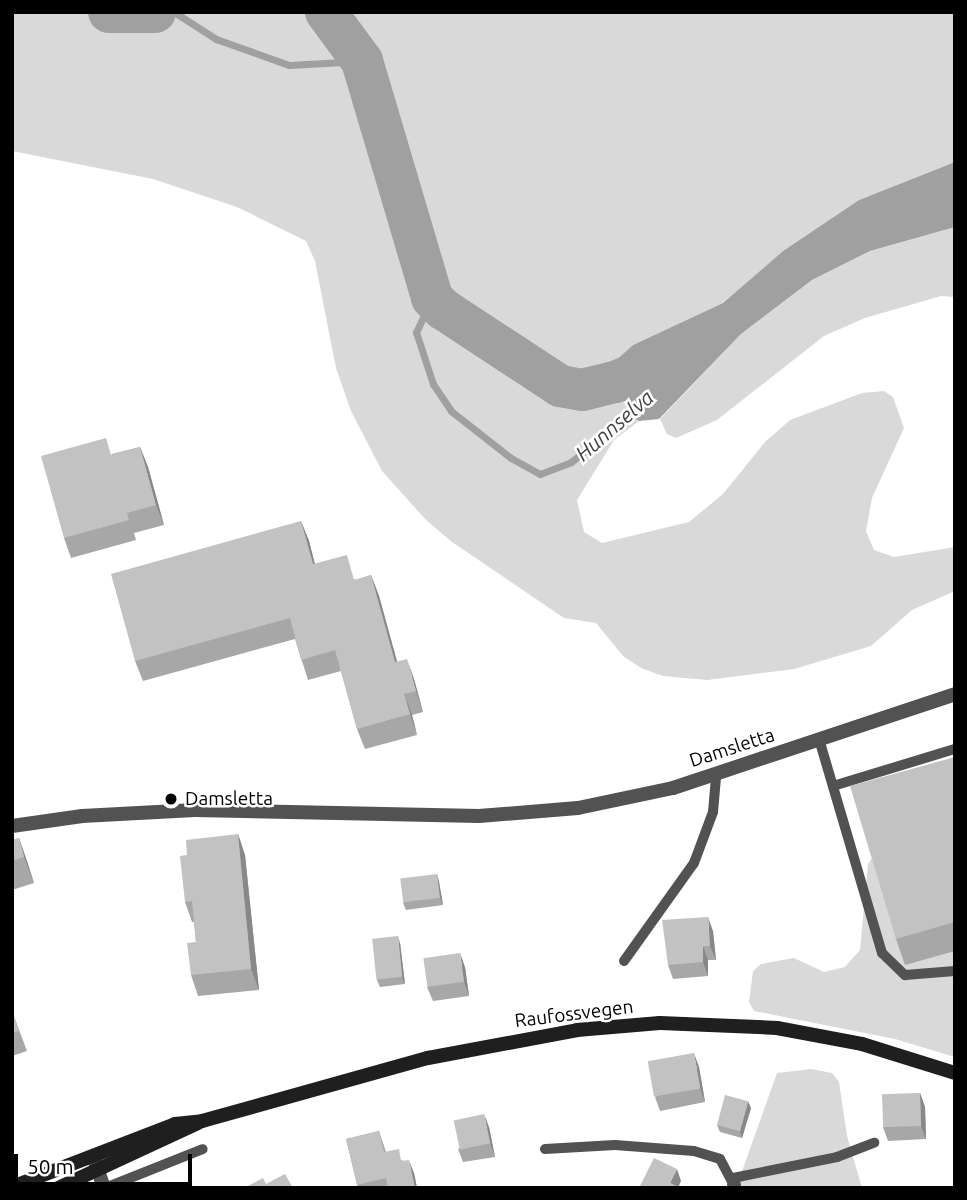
<!DOCTYPE html>
<html>
<head>
<meta charset="utf-8">
<style>
	body { margin:0 }
	#map { position:relative; width:967px; height:1200px; overflow:hidden; background:#fff; font-family:Ubuntu,sans-serif }
	div>[style] { position:absolute }
	[style*='--x'] { left:calc(var(--x)*1px); top:calc(var(--y)*1px); width:calc(var(--w)*1px); rotate:calc(var(--a)*1deg) }
	.green>* { inset:0; background:#d9d9d9 }
	.water>* { inset:0; background:#a0a0a0 }
	.stream>* { height:7px; margin:-3.5px; padding:0 3.5px; transform-origin:3.5px; border-radius:3.5px; background:#a0a0a0 }
	.river>* { height:42px; margin:-21px; padding:0 21px; transform-origin:21px; border-radius:21px; background:#a0a0a0 }
	.service>* { height:10px; margin:-5px; padding:0 5px; transform-origin:5px; border-radius:5px; background:#525252 }
	.minor>* { height:14px; margin:-7px; padding:0 7px; transform-origin:7px; border-radius:7px; background:#525252 }
	.secondary>* { height:14px; margin:-7px; padding:0 7px; transform-origin:7px; border-radius:7px; background:#1f1f1f }
	.wall>* { inset:0; background:#a7a7a7 }
	.shaded-wall>* { inset:0; background:#888 }
	.building>* { inset:0; background:#c2c2c2; transform-origin:0 0 }
	.dots>* { width:19px; height:19px; translate:-50% -50%; box-sizing:border-box; border:4px solid #fff; border-radius:50% }
	span { translate:-50% -50%; white-space:nowrap; text-align:center; line-height:1.15; -webkit-text-stroke:5px #fff; paint-order:stroke }
	.street-label { font-size:19px; color:#000 }
	.poi-label { font-size:19px; color:#000 }
	.left { translate:0 -50%; text-align:left }
	.water-label { font-size:21px; color:#414141; font-style:italic }
	.frame { position:absolute; inset:0; border:14px solid #000; pointer-events:none }
	.scale { position:absolute; left:14px; top:1154px; width:178px; height:32px; box-sizing:border-box; border:4px solid #000; border-top:0; padding-left:9px; font-size:21px; line-height:24px; white-space:nowrap; color:#000; -webkit-text-stroke:5px #fff; paint-order:stroke }
</style>
</head>
<body>
<div id="map">
	<div class="green">
		<div style="clip-path:polygon(12px 12px,955px 12px,955px 162px,859px 200px,783px 251px,723px 303px,633px 345px,613px 364px,615px 382px,639px 421px,614px 440px,577px 500px,584px 532px,602px 543px,689px 522px,723px 494px,765px 442px,790px 420px,862px 393px,884px 391px,893px 397px,904px 428px,872px 498px,866px 531px,874px 550px,894px 557px,955px 547px,955px 591px,912px 610px,871px 646px,794px 669px,707px 680px,663px 676px,641px 668px,623px 656px,596px 623px,564px 618px,452px 542px,426px 520px,382px 471px,351px 411px,336px 368px,315px 261px,306px 241px,237px 207px,153px 179px,12px 151px)"></div>
		<div style="clip-path:polygon(955px 227px,955px 297px,941px 296px,865px 318px,824px 336px,717px 420px,676px 438px,667px 434px,660px 419px,741px 334px,812px 280px,870px 251px)"></div>
		<div style="clip-path:polygon(955px 832px,955px 1057px,895px 1039px,754px 1011px,749px 1002px,753px 971px,761px 964px,794px 958px,824px 972px,845px 967px,860px 950px,868px 864px,885px 837px)"></div>
		<div style="clip-path:polygon(811px 1069px,832px 1073px,839px 1082px,847px 1136px,862px 1188px,736px 1188px,777px 1073px)"></div>
	</div>
	<div class="water">
		<div style="clip-path:polygon(955px 162px,955px 227px,870px 251px,812px 280px,741px 334px,659px 419px,639px 421px,632px 415px,615px 382px,612px 364px,633px 345px,723px 303px,783px 251px,859px 200px)"></div>
	</div>
	<div class="stream">
		<div style="--x:174;--y:12;--w:50;--a:32.7"></div>
		<div style="--x:216;--y:39;--w:77;--a:19.6"></div>
		<div style="--x:289;--y:65;--w:73;--a:-3.1"></div>
		<div style="--x:432;--y:298;--w:38;--a:115"></div>
		<div style="--x:416;--y:332;--w:55;--a:71.9"></div>
		<div style="--x:433;--y:384;--w:32;--a:56"></div>
		<div style="--x:451;--y:411;--w:76;--a:38.1"></div>
		<div style="--x:511;--y:458;--w:33;--a:29"></div>
		<div style="--x:540;--y:474;--w:33;--a:-21"></div>
		<div style="--x:571;--y:462;--w:87;--a:-38.5"></div>
	</div>
	<div class="river">
		<div style="--x:109;--y:12;--w:46;--a:0"></div>
		<div style="--x:326;--y:12;--w:61;--a:53.7"></div>
		<div style="--x:362;--y:61;--w:247;--a:73.5"></div>
		<div style="--x:432;--y:298;--w:16;--a:45"></div>
		<div style="--x:443;--y:309;--w:140;--a:33.3"></div>
		<div style="--x:560;--y:386;--w:22;--a:10"></div>
		<div style="--x:582;--y:390;--w:34;--a:-14"></div>
		<div style="--x:615;--y:382;--w:58;--a:-22.2"></div>
	</div>
	<div class="service">
		<div style="--x:819;--y:739;--w:223;--a:73.6"></div>
		<div style="--x:882;--y:953;--w:32;--a:44"></div>
		<div style="--x:905;--y:975;--w:50;--a:-4.6"></div>
		<div style="--x:833;--y:786;--w:127;--a:-16.9"></div>
		<div style="--x:624;--y:961;--w:120;--a:-54.5"></div>
		<div style="--x:694;--y:863;--w:54;--a:-69.6"></div>
		<div style="--x:713;--y:812;--w:38;--a:-85"></div>
		<div style="--x:545;--y:1149;--w:70;--a:-3.3"></div>
		<div style="--x:615;--y:1145;--w:79;--a:4.3"></div>
		<div style="--x:694;--y:1151;--w:27;--a:17"></div>
		<div style="--x:720;--y:1159;--w:30;--a:62"></div>
		<div style="--x:733;--y:1178;--w:106;--a:-11.4"></div>
		<div style="--x:837;--y:1157;--w:40;--a:-21"></div>
		<div style="--x:105;--y:1188;--w:105;--a:-21.7"></div>
	</div>
	<div class="minor">
		<div style="--x:12;--y:826;--w:71;--a:-8.1"></div>
		<div style="--x:82;--y:816;--w:113;--a:-3"></div>
		<div style="--x:195;--y:810;--w:284;--a:1.2"></div>
		<div style="--x:479;--y:816;--w:99;--a:-4.6"></div>
		<div style="--x:578;--y:808;--w:97;--a:-11.9"></div>
		<div style="--x:673;--y:788;--w:297;--a:-18.4"></div>
		<div style="--x:94;--y:1159;--w:31;--a:71"></div>
		<div style="--x:734;--y:1188;--w:3;--a:-90"></div>
	</div>
	<div class="secondary">
		<div style="--x:12;--y:1187;--w:175;--a:-21.1"></div>
		<div style="--x:175;--y:1124;--w:27;--a:-6"></div>
		<div style="--x:202;--y:1121;--w:235;--a:-15.6"></div>
		<div style="--x:428;--y:1058;--w:152;--a:-10.6"></div>
		<div style="--x:577;--y:1030;--w:83;--a:-4.8"></div>
		<div style="--x:660;--y:1023;--w:117;--a:2.4"></div>
		<div style="--x:777;--y:1028;--w:86;--a:10.7"></div>
		<div style="--x:862;--y:1044;--w:97;--a:17.3"></div>
		<div style="--x:58;--y:1188;--w:154;--a:-24.9"></div>
	</div>
	<div class="wall">
		<div style="clip-path:polygon(140px 447px,148px 467px,164px 525px,134px 533px,136px 540px,71px 558px,64px 538px,112px 454px)"></div>
		<div style="clip-path:polygon(301px 521px,309px 541px,315px 564px,356px 580px,371px 575px,379px 596px,397px 662px,414px 679px,423px 712px,412px 715px,417px 735px,365px 749px,357px 729px,341px 671px,308px 680px,295px 639px,143px 681px,135px 661px)"></div>
		<div style="clip-path:polygon(955px 757px,955px 951px,905px 965px,896px 939px)"></div>
		<div style="clip-path:polygon(238px 834px,245px 855px,259px 990px,198px 996px,191px 975px,196px 942px,194px 922px,192px 922px,185px 902px,187px 855px)"></div>
		<div style="clip-path:polygon(19px 838px,34px 883px,12px 890px,12px 840px)"></div>
		<div style="clip-path:polygon(437px 874px,439px 882px,443px 905px,406px 910px,403px 903px)"></div>
		<div style="clip-path:polygon(713px 931px,716px 960px,708px 960px,708px 976px,673px 979px,668px 965px)"></div>
		<div style="clip-path:polygon(400px 943px,405px 984px,380px 987px,377px 980px)"></div>
		<div style="clip-path:polygon(465px 967px,469px 996px,433px 1001px,427px 987px)"></div>
		<div style="clip-path:polygon(12px 1011px,27px 1051px,12px 1056px)"></div>
		<div style="clip-path:polygon(699px 1067px,705px 1102px,660px 1111px,655px 1097px)"></div>
		<div style="clip-path:polygon(920px 1093px,925px 1107px,926px 1139px,888px 1141px,883px 1127px)"></div>
		<div style="clip-path:polygon(751px 1108px,742px 1138px,720px 1132px,717px 1125px)"></div>
		<div style="clip-path:polygon(489px 1127px,495px 1157px,463px 1162px,458px 1149px)"></div>
		<div style="clip-path:polygon(379px 1131px,386px 1152px,403px 1161px,414px 1173px,417px 1188px,358px 1188px,346px 1139px)"></div>
	</div>
	<div class="shaded-wall">
		<div style="clip-path:polygon(140px 447px,148px 467px,164px 525px,156px 505px)"></div>
		<div style="clip-path:polygon(301px 521px,309px 541px,320px 585px,313px 564px)"></div>
		<div style="clip-path:polygon(371px 575px,379px 596px,403px 683px,395px 662px)"></div>
		<div style="clip-path:polygon(407px 659px,414px 679px,423px 712px,416px 691px)"></div>
		<div style="clip-path:polygon(404px 694px,412px 715px,417px 735px,410px 714px)"></div>
		<div style="clip-path:polygon(238px 834px,245px 855px,259px 990px,251px 969px)"></div>
		<div style="clip-path:polygon(19px 838px,28px 864px,34px 883px,24px 857px)"></div>
		<div style="clip-path:polygon(437px 874px,439px 882px,443px 905px,440px 898px)"></div>
		<div style="clip-path:polygon(708px 917px,713px 931px,716px 960px,710px 946px)"></div>
		<div style="clip-path:polygon(398px 936px,400px 943px,405px 984px,402px 977px)"></div>
		<div style="clip-path:polygon(703px 946px,708px 960px,708px 976px,703px 962px)"></div>
		<div style="clip-path:polygon(460px 953px,465px 967px,469px 996px,464px 982px)"></div>
		<div style="clip-path:polygon(694px 1053px,699px 1067px,705px 1102px,700px 1088px)"></div>
		<div style="clip-path:polygon(920px 1093px,925px 1107px,926px 1139px,921px 1126px)"></div>
		<div style="clip-path:polygon(748px 1101px,751px 1108px,742px 1138px,740px 1131px)"></div>
		<div style="clip-path:polygon(484px 1114px,489px 1127px,495px 1157px,490px 1143px)"></div>
		<div style="clip-path:polygon(409px 1160px,414px 1173px,417px 1188px,415px 1188px)"></div>
		<div style="clip-path:polygon(677px 1169px,681px 1181px,678px 1188px,670px 1183px)"></div>
	</div>
	<div class="building">
		<div style="clip-path:polygon(106px 438px,111px 455px,140px 447px,156px 505px,127px 513px,129px 520px,64px 538px,41px 456px)"></div>
		<div style="clip-path:polygon(301px 521px,313px 564px,347px 555px,354px 580px,371px 575px,395px 662px,407px 659px,416px 691px,404px 694px,410px 714px,357px 729px,335px 650px,301px 660px,290px 618px,135px 661px,111px 574px)"></div>
		<div style="clip-path:polygon(955px 757px,955px 922px,896px 939px,850px 786px)"></div>
		<div style="clip-path:polygon(238px 834px,251px 969px,191px 975px,187px 943px,196px 942px,192px 901px,185px 902px,180px 856px,187px 855px,186px 840px)"></div>
		<div style="clip-path:polygon(19px 838px,24px 857px,12px 861px,12px 840px)"></div>
		<div style="left:437px;top:874px;width:24px;height:37px;rotate:83deg"></div>
		<div style="clip-path:polygon(708px 917px,710px 946px,703px 946px,703px 962px,668px 965px,662px 920px)"></div>
		<div style="left:398px;top:936px;width:41px;height:26px;rotate:84deg"></div>
		<div style="left:460px;top:953px;width:29px;height:37px;rotate:82deg"></div>
		<div style="clip-path:polygon(12px 1011px,19px 1031px,12px 1033px)"></div>
		<div style="left:694px;top:1053px;width:36px;height:47px;rotate:80deg"></div>
		<div style="left:920px;top:1093px;width:33px;height:38px;rotate:88deg"></div>
		<div style="left:725px;top:1095px;width:24px;height:31px;rotate:15deg"></div>
		<div style="left:484px;top:1114px;width:30px;height:31px;rotate:78deg"></div>
		<div style="clip-path:polygon(379px 1131px,384px 1152px,399px 1149px,401px 1161px,409px 1160px,415px 1188px,388px 1188px,386px 1178px,357px 1185px,346px 1139px)"></div>
		<div style="clip-path:polygon(654px 1158px,677px 1169px,670px 1183px,681px 1188px,639px 1188px)"></div>
		<div style="clip-path:polygon(285px 1174px,293px 1188px,244px 1188px,263px 1178px,266px 1184px)"></div>
	</div>
	<div class="dots">
		<div style="left:171px;top:799px;background:#000"></div>
	</div>
	<div class="street-label">
		<span style="left:732px;top:748px;rotate:-18deg">Damsletta</span>
		<span style="left:574px;top:1014px;rotate:-7deg">Raufossvegen</span>
	</div>
	<div class="poi-label">
		<span class="left" style="left:185px;top:799px">Damsletta</span>
	</div>
	<div class="water-label">
		<span style="left:614px;top:425px;rotate:-41deg">Hunnselva</span>
	</div>
	<div class="frame"></div>
	<div class="scale">50 m</div>
</div>
</body>
</html>
